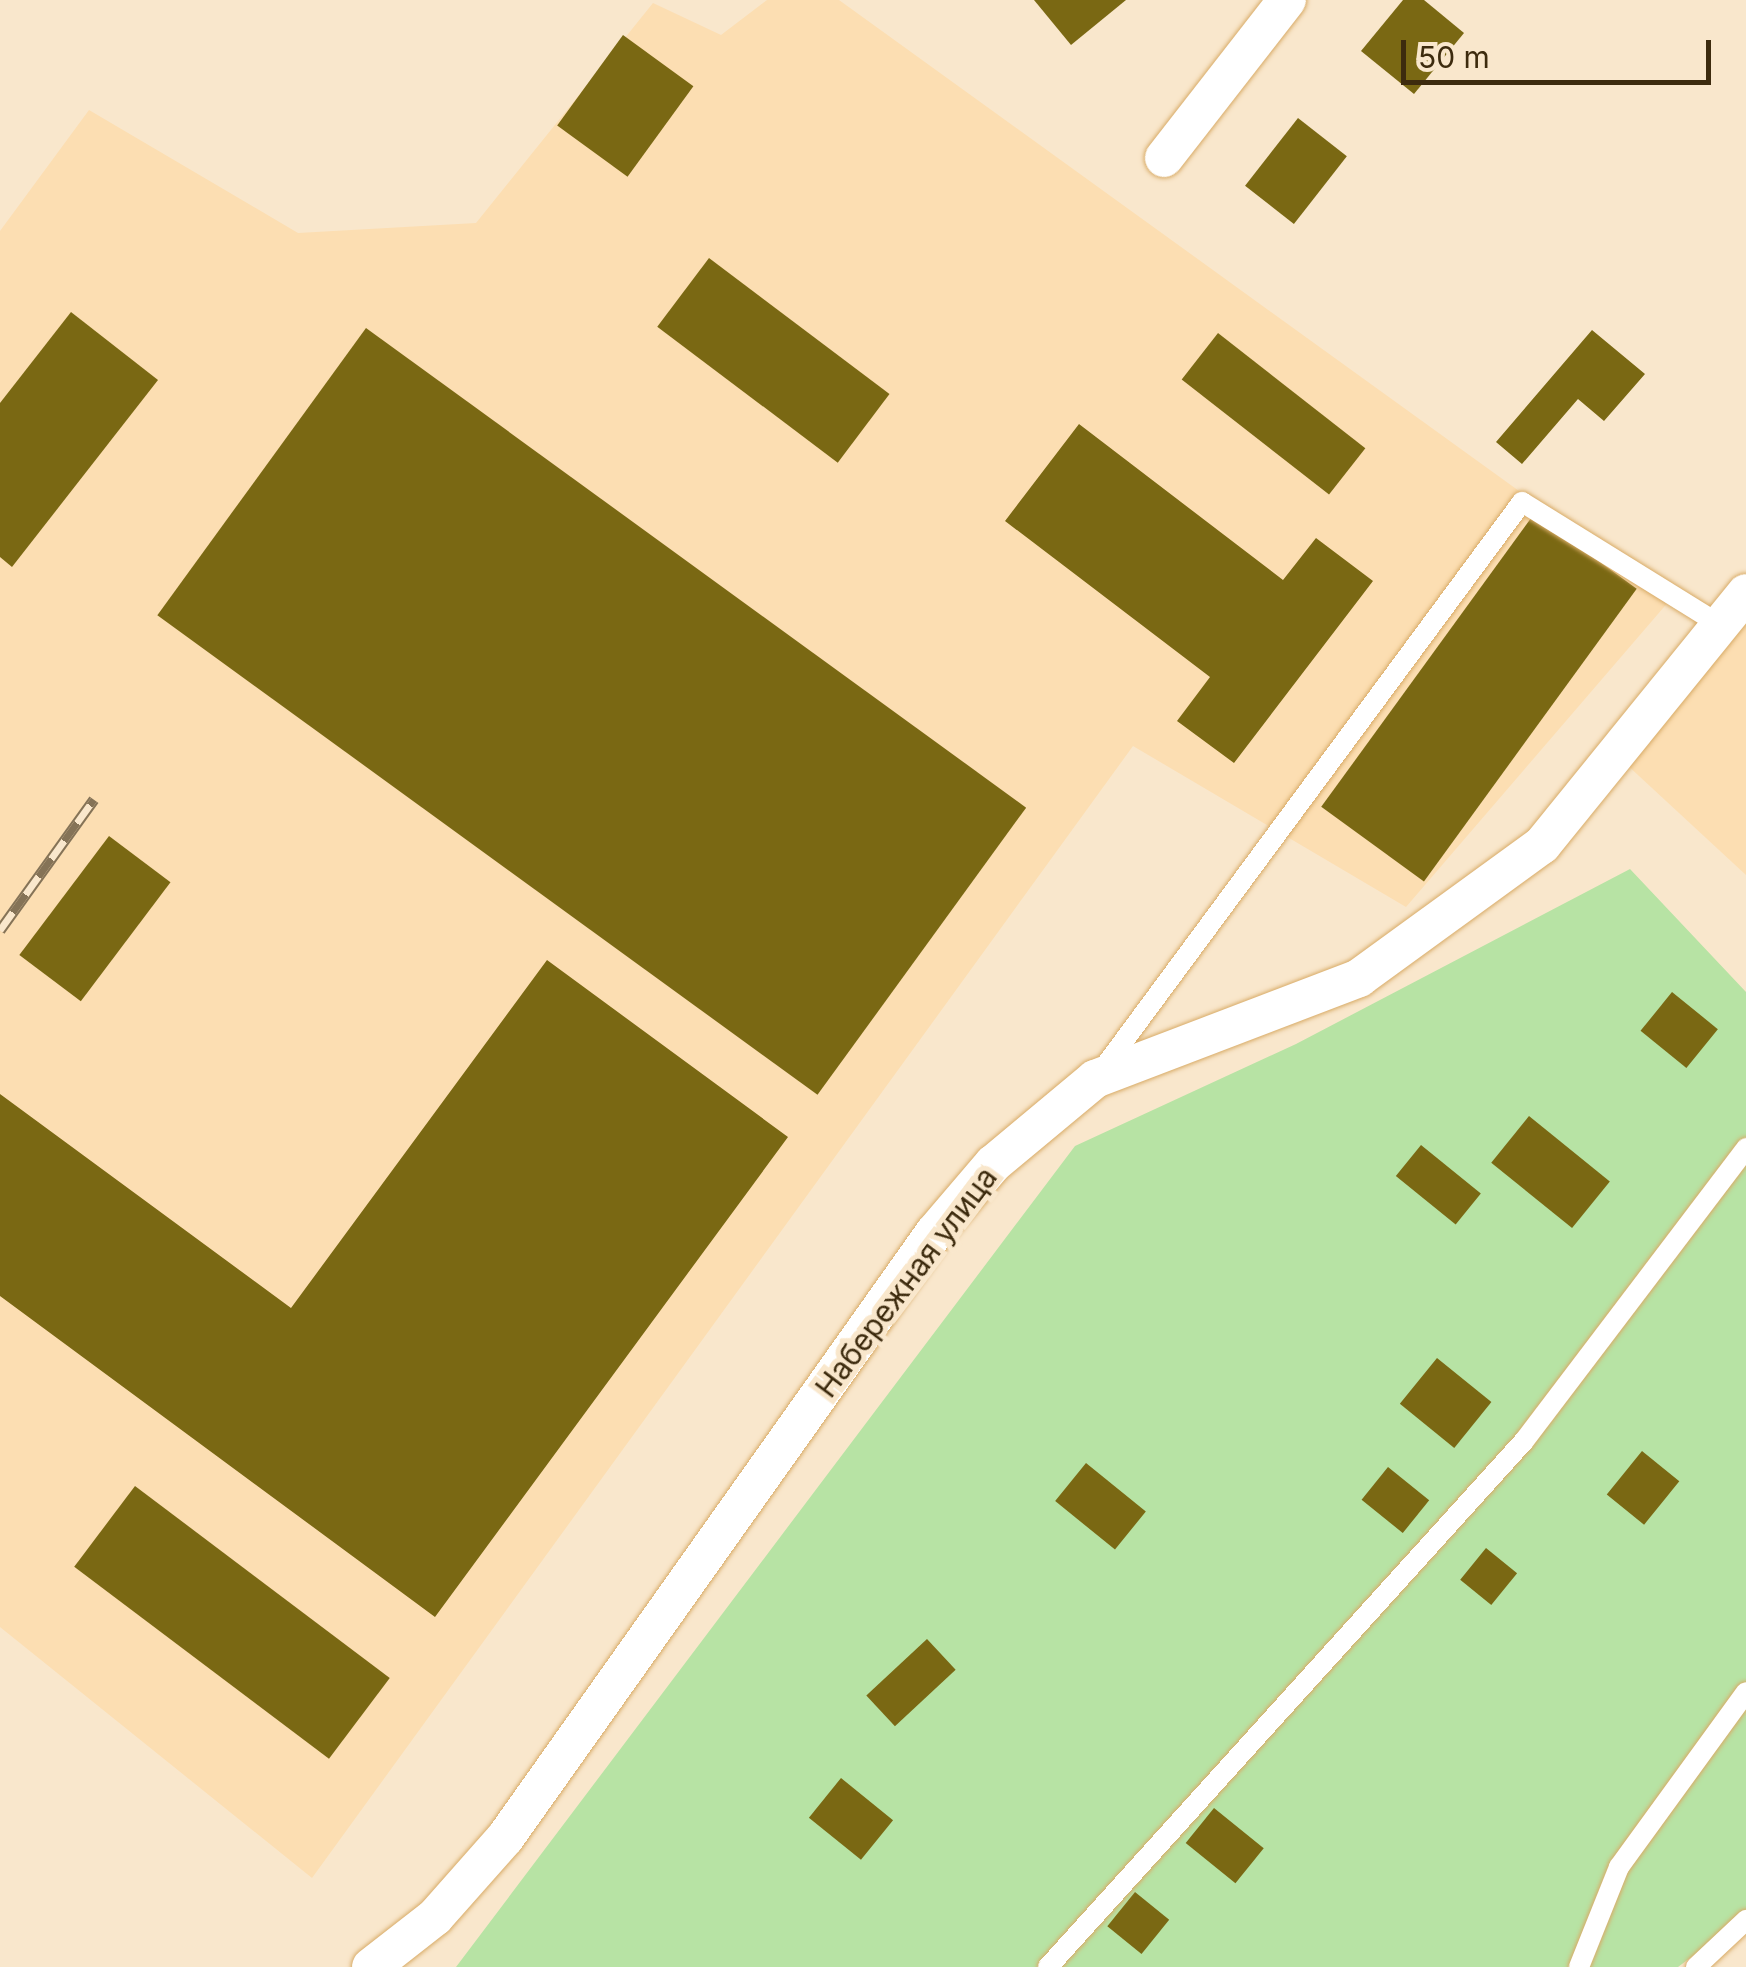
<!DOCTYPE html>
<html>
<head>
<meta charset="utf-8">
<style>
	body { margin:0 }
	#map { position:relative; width:1746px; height:1967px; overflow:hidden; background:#f9e7cc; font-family:Inter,sans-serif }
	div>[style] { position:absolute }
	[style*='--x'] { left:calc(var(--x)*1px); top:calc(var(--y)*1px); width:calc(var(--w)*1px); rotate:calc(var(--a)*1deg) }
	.built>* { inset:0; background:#fcdeb2 }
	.green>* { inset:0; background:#b7e3a4 }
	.building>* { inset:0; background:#7a6813; transform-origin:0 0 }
	.roads { filter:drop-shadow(0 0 2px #d8ab67) drop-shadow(0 0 2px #d8ab67) }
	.lane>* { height:20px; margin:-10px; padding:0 10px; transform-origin:10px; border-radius:10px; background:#fff }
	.street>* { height:38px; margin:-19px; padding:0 19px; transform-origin:19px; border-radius:19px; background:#fff }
	.rail>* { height:11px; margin-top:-5.5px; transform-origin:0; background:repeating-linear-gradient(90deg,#f9e7cc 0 22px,#857357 0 44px); box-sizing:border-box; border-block:2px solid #857357 }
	span { translate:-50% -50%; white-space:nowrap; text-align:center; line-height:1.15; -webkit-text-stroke:10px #f9e7cc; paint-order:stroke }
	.street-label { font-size:30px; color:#3d2b0e }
	.scale { position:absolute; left:1401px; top:40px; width:310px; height:45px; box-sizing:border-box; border:5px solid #3d2b0e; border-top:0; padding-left:12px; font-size:30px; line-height:35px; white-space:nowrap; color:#3d2b0e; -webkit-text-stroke:8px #f9e7cc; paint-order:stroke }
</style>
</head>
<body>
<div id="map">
	<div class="built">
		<div style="clip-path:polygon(767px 0,839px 0,1670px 600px,1406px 907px,1133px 746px,312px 1878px,0 1627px,0 231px,89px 110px,298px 233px,476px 223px,653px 3px,721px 35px)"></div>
		<div style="clip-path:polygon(1746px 591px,1746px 875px,1612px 751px)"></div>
	</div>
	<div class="green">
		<div style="clip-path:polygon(1630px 869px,1746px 992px,1746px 1916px,1678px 1967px,456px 1967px,1075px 1146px,1296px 1044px)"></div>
	</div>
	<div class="building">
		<div style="clip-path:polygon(1034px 0,1126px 0,1071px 45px)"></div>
		<div style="clip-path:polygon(1403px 0,1424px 0,1464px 33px,1414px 94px,1361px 51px)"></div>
		<div style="left:623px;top:35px;width:87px;height:112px;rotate:36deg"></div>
		<div style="left:1298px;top:118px;width:62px;height:86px;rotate:38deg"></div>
		<div style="left:709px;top:258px;width:226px;height:86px;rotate:37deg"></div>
		<div style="clip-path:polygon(71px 312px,158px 380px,12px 567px,0 557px,0 403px)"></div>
		<div style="left:366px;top:328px;width:816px;height:355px;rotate:36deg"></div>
		<div style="clip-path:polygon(1592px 330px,1645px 374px,1604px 421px,1578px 399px,1522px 464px,1496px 442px)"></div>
		<div style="left:1218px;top:333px;width:187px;height:59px;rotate:38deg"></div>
		<div style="clip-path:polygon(1079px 424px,1283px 580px,1316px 538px,1373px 581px,1234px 763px,1177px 721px,1210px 677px,1005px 521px)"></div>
		<div style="left:1534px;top:514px;width:127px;height:362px;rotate:36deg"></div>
		<div style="left:109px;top:836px;width:77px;height:149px;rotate:37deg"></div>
		<div style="clip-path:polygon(547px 960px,788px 1137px,435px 1617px,0 1296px,0 1094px,291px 1308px)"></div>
		<div style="left:1672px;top:992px;width:59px;height:50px;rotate:39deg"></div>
		<div style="left:1529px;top:1116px;width:104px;height:60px;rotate:39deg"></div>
		<div style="left:1421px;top:1145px;width:77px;height:40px;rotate:39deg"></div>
		<div style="left:1437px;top:1358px;width:70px;height:59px;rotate:39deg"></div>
		<div style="left:1642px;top:1451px;width:48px;height:56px;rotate:39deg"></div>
		<div style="left:1086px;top:1463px;width:77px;height:49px;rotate:39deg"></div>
		<div style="left:1388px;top:1467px;width:53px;height:42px;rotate:39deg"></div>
		<div style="left:135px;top:1486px;width:319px;height:101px;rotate:37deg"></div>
		<div style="left:1486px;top:1548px;width:40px;height:41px;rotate:39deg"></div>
		<div style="left:927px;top:1639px;width:42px;height:83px;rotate:47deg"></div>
		<div style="left:841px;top:1778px;width:67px;height:51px;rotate:39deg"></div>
		<div style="left:1214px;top:1808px;width:64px;height:45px;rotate:39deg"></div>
		<div style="left:1135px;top:1892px;width:44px;height:44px;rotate:39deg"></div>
	</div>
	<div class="roads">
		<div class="lane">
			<div style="--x:1100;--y:1073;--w:710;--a:-53.53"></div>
			<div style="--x:1522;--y:502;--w:233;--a:31.8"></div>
			<div style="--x:1048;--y:1967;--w:709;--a:-47.86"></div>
			<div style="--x:1524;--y:1441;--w:368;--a:-52.8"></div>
			<div style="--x:1579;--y:1967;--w:108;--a:-68.2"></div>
			<div style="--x:1619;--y:1867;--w:216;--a:-54"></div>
			<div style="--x:1696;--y:1967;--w:69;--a:-43.2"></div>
		</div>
		<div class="street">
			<div style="--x:1164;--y:158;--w:200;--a:-52.1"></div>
			<div style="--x:371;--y:1967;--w:81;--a:-38"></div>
			<div style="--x:435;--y:1917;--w:106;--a:-48.5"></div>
			<div style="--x:505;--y:1838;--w:742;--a:-54.66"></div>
			<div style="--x:934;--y:1233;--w:91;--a:-49.5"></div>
			<div style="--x:993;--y:1164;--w:133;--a:-39.8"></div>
			<div style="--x:1095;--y:1079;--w:283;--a:-20.9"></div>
			<div style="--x:1359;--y:978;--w:226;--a:-36"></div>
			<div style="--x:1542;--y:845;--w:324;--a:-51"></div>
		</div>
	</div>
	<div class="rail">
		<div style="--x:0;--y:930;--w:161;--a:-54.3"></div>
	</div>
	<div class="street-label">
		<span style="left:906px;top:1282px;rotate:-53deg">Набережная улица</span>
	</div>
	<div class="scale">50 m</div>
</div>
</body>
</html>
